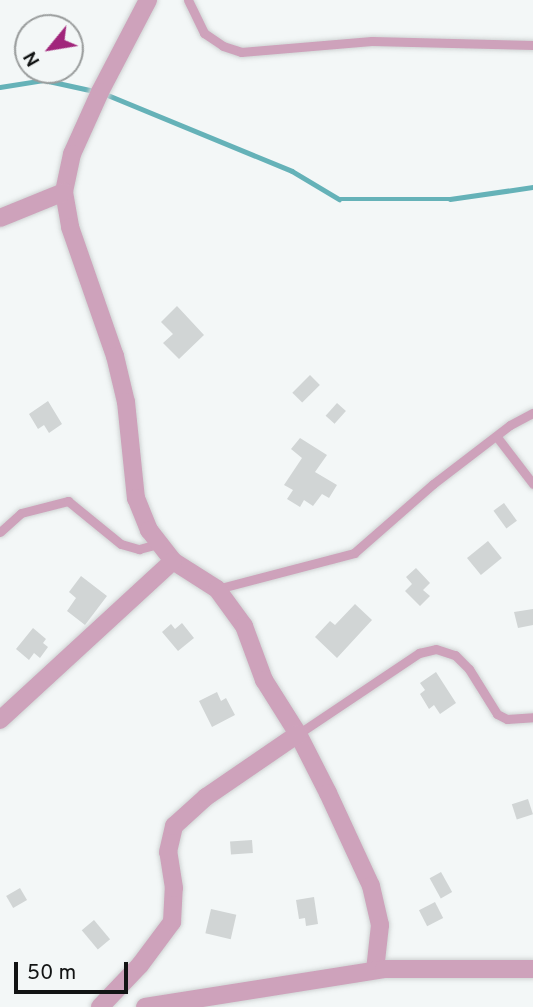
<!DOCTYPE html>
<html>
<head>
<meta charset="utf-8">
<style>
	body { margin:0 }
	#map { position:relative; width:533px; height:1007px; overflow:hidden; background:#f3f7f7; font-family:Overpass,sans-serif }
	div>[style] { position:absolute }
	[style*='--x'] { left:calc(var(--x)*1px); top:calc(var(--y)*1px); width:calc(var(--w)*1px); rotate:calc(var(--a)*1deg) }
	.stream>* { height:4.5px; margin:-2.25px; padding:0 2.25px; transform-origin:2.25px; border-radius:2.25px; background:#65b2b8 }
	.building>* { inset:0; background:#d1d5d5; transform-origin:0 0 }
	.roads { filter:drop-shadow(0 0 2px #cfd3d3) drop-shadow(0 0 2px #cfd3d3) }
	.lane>* { height:9px; margin:-4.5px; padding:0 4.5px; transform-origin:4.5px; border-radius:4.5px; background:#cea2bb }
	.street>* { height:18px; margin:-9px; padding:0 9px; transform-origin:9px; border-radius:9px; background:#cea2bb }
	span { translate:-50% -50%; white-space:nowrap; text-align:center; line-height:1.15; -webkit-text-stroke:5px #f3f7f7; paint-order:stroke }
	.north { position:absolute; left:14px; top:14px; width:70px; height:70px; box-sizing:border-box; background:#f3f7f7; border:2px solid #999c9c; border-radius:50%; rotate:240deg; font-size:19px; font-weight:700; line-height:28px; text-align:center; color:#121414 }
	.north::after { content:''; display:block; margin:auto; width:24px; height:32px; background:#a1267b; clip-path:polygon(50% 0,100% 100%,50% 72%,0 100%) }
	.scale { position:absolute; left:14px; top:962px; width:114px; height:32px; box-sizing:border-box; border:4px solid #121414; border-top:0; padding-left:9px; font-size:21px; line-height:24px; white-space:nowrap; color:#121414; -webkit-text-stroke:5px #f3f7f7; paint-order:stroke }
</style>
</head>
<body>
<div id="map">
	<div class="stream">
		<div style="--x:0;--y:87;--w:45;--a:-9"></div>
		<div style="--x:44;--y:80;--w:51;--a:12.4"></div>
		<div style="--x:103;--y:93;--w:204;--a:22.4"></div>
		<div style="--x:292;--y:171;--w:55;--a:30.8"></div>
		<div style="--x:339;--y:199;--w:111;--a:0"></div>
		<div style="--x:450;--y:199;--w:84;--a:-8.2"></div>
	</div>
	<div class="building">
		<div style="clip-path:polygon(177px 306px,204px 335px,179px 359px,163px 343px,173px 334px,161px 322px)"></div>
		<div style="left:310px;top:375px;width:14px;height:25px;rotate:45deg"></div>
		<div style="clip-path:polygon(48px 401px,62px 424px,49px 433px,44px 425px,38px 429px,29px 414px)"></div>
		<div style="left:337px;top:403px;width:12px;height:17px;rotate:42deg"></div>
		<div style="clip-path:polygon(300px 438px,327px 455px,315px 472px,337px 485px,329px 498px,322px 494px,313px 506px,304px 500px,300px 507px,287px 499px,293px 490px,284px 485px,302px 458px,291px 449px)"></div>
		<div style="left:504px;top:503px;width:22px;height:13px;rotate:54deg"></div>
		<div style="left:488px;top:541px;width:22px;height:27px;rotate:51deg"></div>
		<div style="clip-path:polygon(416px 568px,430px 583px,423px 590px,430px 596px,420px 606px,405px 591px,412px 584px,406px 577px)"></div>
		<div style="clip-path:polygon(81px 576px,107px 596px,85px 625px,67px 611px,76px 598px,69px 592px)"></div>
		<div style="clip-path:polygon(355px 604px,372px 620px,337px 658px,315px 637px,330px 621px,335px 625px)"></div>
		<div style="clip-path:polygon(533px 609px,533px 625px,518px 628px,514px 612px)"></div>
		<div style="clip-path:polygon(182px 623px,194px 638px,178px 651px,162px 632px,171px 624px,175px 629px)"></div>
		<div style="clip-path:polygon(33px 628px,46px 639px,43px 643px,48px 647px,40px 658px,34px 653px,29px 660px,16px 649px)"></div>
		<div style="clip-path:polygon(436px 672px,456px 703px,440px 714px,434px 705px,429px 709px,420px 694px,425px 690px,420px 683px)"></div>
		<div style="clip-path:polygon(217px 692px,221px 701px,226px 698px,235px 715px,212px 727px,199px 701px)"></div>
		<div style="left:528px;top:799px;width:16px;height:17px;rotate:72deg"></div>
		<div style="left:252px;top:840px;width:13px;height:22px;rotate:86deg"></div>
		<div style="left:441px;top:872px;width:23px;height:13px;rotate:61deg"></div>
		<div style="left:20px;top:888px;width:14px;height:16px;rotate:60deg"></div>
		<div style="clip-path:polygon(314px 897px,318px 924px,306px 926px,305px 918px,299px 919px,296px 900px)"></div>
		<div style="left:435px;top:902px;width:18px;height:18px;rotate:63deg"></div>
		<div style="left:211px;top:909px;width:26px;height:25px;rotate:13deg"></div>
		<div style="left:94px;top:920px;width:25px;height:16px;rotate:50deg"></div>
	</div>
	<div class="roads">
		<div class="lane">
			<div style="--x:188;--y:0;--w:37;--a:64"></div>
			<div style="--x:204;--y:33;--w:23;--a:34"></div>
			<div style="--x:223;--y:46;--w:19;--a:18"></div>
			<div style="--x:241;--y:52;--w:131;--a:-4.8"></div>
			<div style="--x:372;--y:41;--w:161;--a:1.4"></div>
			<div style="--x:497;--y:437;--w:59;--a:52.5"></div>
			<div style="--x:0;--y:532;--w:28;--a:-42"></div>
			<div style="--x:21;--y:513;--w:49;--a:-14.3"></div>
			<div style="--x:68;--y:501;--w:68;--a:39.1"></div>
			<div style="--x:121;--y:544;--w:19;--a:16"></div>
			<div style="--x:139;--y:549;--w:20;--a:-15"></div>
			<div style="--x:217;--y:589;--w:142;--a:-14.7"></div>
			<div style="--x:354;--y:553;--w:105;--a:-41.1"></div>
			<div style="--x:433;--y:484;--w:97;--a:-37.5"></div>
			<div style="--x:510;--y:425;--w:26;--a:-28"></div>
			<div style="--x:298;--y:734;--w:146;--a:-33.8"></div>
			<div style="--x:419;--y:653;--w:17;--a:-13"></div>
			<div style="--x:436;--y:649;--w:20;--a:18"></div>
			<div style="--x:455;--y:655;--w:20;--a:45"></div>
			<div style="--x:469;--y:669;--w:53;--a:58.1"></div>
			<div style="--x:497;--y:714;--w:11;--a:27"></div>
			<div style="--x:507;--y:719;--w:26;--a:-4"></div>
		</div>
		<div class="street">
			<div style="--x:148;--y:0;--w:104;--a:117.6"></div>
			<div style="--x:100;--y:92;--w:68;--a:114.3"></div>
			<div style="--x:72;--y:154;--w:39;--a:102"></div>
			<div style="--x:64;--y:192;--w:36;--a:80"></div>
			<div style="--x:70;--y:227;--w:137;--a:70.8"></div>
			<div style="--x:115;--y:356;--w:47;--a:76.6"></div>
			<div style="--x:126;--y:402;--w:97;--a:84.1"></div>
			<div style="--x:136;--y:498;--w:35;--a:68"></div>
			<div style="--x:149;--y:530;--w:39;--a:52"></div>
			<div style="--x:173;--y:561;--w:52;--a:32.5"></div>
			<div style="--x:217;--y:589;--w:46;--a:53.9"></div>
			<div style="--x:244;--y:626;--w:58;--a:69.7"></div>
			<div style="--x:264;--y:680;--w:64;--a:57.8"></div>
			<div style="--x:298;--y:734;--w:66;--a:63"></div>
			<div style="--x:328;--y:793;--w:102;--a:65.2"></div>
			<div style="--x:371;--y:886;--w:40;--a:77"></div>
			<div style="--x:380;--y:925;--w:45;--a:96.3"></div>
			<div style="--x:0;--y:218;--w:69;--a:-22.1"></div>
			<div style="--x:0;--y:720;--w:235;--a:-42.6"></div>
			<div style="--x:100;--y:1007;--w:58;--a:-46.4"></div>
			<div style="--x:140;--y:965;--w:54;--a:-53.3"></div>
			<div style="--x:172;--y:922;--w:34;--a:-87"></div>
			<div style="--x:174;--y:888;--w:36;--a:-99"></div>
			<div style="--x:168;--y:852;--w:27;--a:-77"></div>
			<div style="--x:174;--y:826;--w:43;--a:-42.2"></div>
			<div style="--x:206;--y:797;--w:112;--a:-34.4"></div>
			<div style="--x:145;--y:1007;--w:242;--a:-9"></div>
			<div style="--x:384;--y:969;--w:149;--a:0"></div>
		</div>
	</div>
	<div class="north">N</div>
	<div class="scale">50 m</div>
</div>
</body>
</html>
